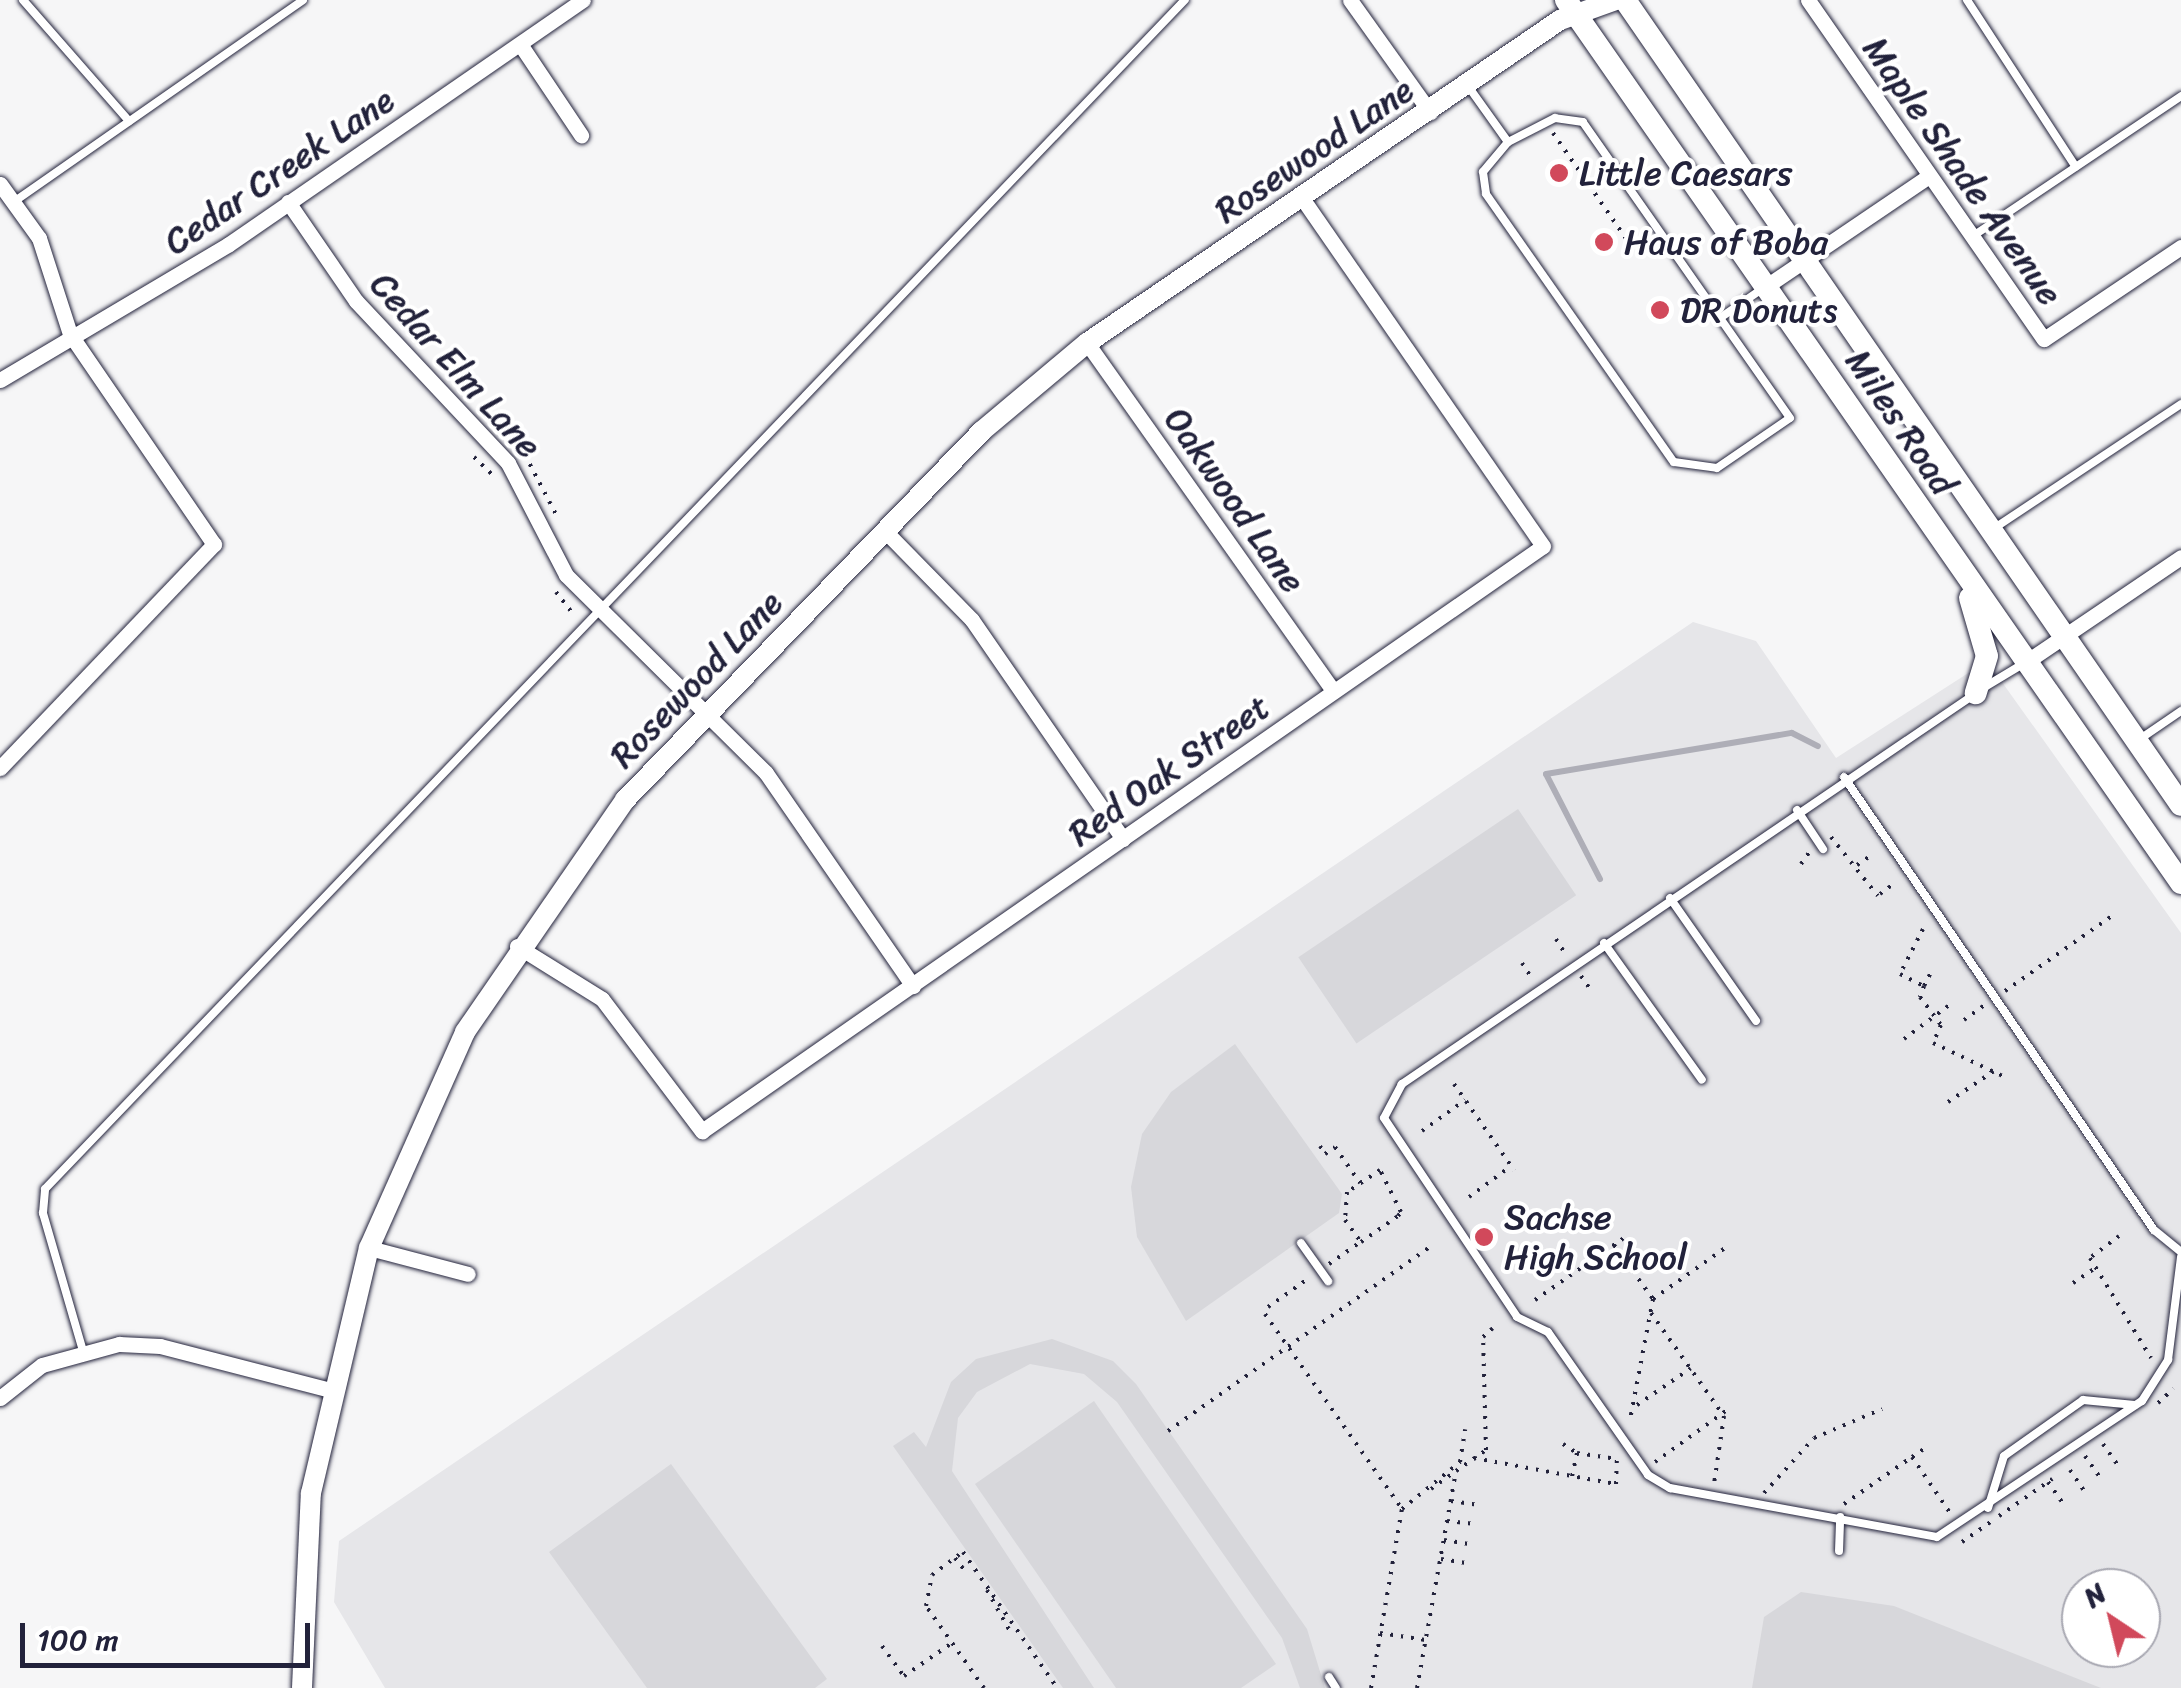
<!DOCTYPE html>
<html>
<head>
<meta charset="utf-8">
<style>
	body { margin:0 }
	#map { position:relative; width:2181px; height:1688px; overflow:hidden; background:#f6f6f7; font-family:Sriracha,sans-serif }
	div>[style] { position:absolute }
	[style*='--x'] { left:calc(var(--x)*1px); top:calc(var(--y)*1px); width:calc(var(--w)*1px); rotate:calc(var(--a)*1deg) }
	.built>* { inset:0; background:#e6e6e9 }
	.green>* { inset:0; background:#d7d7db; transform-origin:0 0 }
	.stream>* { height:6px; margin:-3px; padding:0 3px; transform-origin:3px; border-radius:3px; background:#aeaeb7 }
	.path>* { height:4px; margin-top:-2px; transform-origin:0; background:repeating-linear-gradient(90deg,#22223b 0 2.5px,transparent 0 10.5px) }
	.roads { filter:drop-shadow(0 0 2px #22223b) drop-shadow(0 0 2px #22223b) }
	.service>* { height:8px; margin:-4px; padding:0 4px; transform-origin:4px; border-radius:4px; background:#fff }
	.minor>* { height:15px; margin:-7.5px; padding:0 7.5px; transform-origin:7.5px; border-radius:7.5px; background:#fff }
	.tertiary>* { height:20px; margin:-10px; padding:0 10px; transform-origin:10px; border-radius:10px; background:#fff }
	.secondary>* { height:22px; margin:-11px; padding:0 11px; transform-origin:11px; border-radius:11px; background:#fff }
	.dots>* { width:28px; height:28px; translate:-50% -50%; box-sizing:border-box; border:5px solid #fff; border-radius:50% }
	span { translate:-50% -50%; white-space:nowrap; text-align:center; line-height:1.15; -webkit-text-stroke:8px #fff; paint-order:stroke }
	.street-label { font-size:35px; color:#22223b }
	.poi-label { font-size:35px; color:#22223b }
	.left { translate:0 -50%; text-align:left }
	.north { position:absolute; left:2061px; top:1568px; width:100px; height:100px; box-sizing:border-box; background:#fff; border:2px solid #a7a7b1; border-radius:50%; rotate:325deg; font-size:28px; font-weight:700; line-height:40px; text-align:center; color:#22223b }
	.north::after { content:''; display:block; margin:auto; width:35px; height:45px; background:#d1495b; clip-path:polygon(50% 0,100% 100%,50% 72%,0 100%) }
	.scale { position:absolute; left:20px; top:1623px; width:290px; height:45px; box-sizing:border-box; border:5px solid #22223b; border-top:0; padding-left:12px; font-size:30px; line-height:35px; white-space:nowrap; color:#22223b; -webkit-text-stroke:8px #fff; paint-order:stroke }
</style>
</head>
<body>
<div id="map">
	<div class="built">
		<div style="clip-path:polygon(evenodd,1693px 622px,1756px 641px,1836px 758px,1987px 661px,2181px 933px,2181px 1688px,385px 1688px,334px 1602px,339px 1541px,1693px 622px,2081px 1588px,2141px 1588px,2141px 1648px,2081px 1648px,2081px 1588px)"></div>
	</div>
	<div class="green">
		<div style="left:1518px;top:809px;width:104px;height:265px;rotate:56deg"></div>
		<div style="clip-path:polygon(1235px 1044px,1342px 1194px,1339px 1213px,1186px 1321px,1137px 1237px,1131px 1187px,1142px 1134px,1171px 1092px)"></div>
		<div style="clip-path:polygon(1052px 1339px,1113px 1361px,1136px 1384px,1307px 1629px,1325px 1688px,1300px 1688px,1282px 1638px,1117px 1402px,1084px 1374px,1030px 1364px,977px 1392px,958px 1418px,952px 1471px,1094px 1688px,1063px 1688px,893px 1446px,914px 1432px,926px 1447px,951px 1382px,976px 1359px)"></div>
		<div style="clip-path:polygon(1094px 1401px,1276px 1664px,1241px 1688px,1116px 1688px,975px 1484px)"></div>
		<div style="clip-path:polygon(671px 1464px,827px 1679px,815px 1688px,647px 1688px,549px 1552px)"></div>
		<div style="clip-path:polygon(1801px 1592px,1894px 1606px,2101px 1688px,1752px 1688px,1764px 1617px)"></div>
	</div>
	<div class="stream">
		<div style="--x:1600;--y:879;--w:118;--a:-117.2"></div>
		<div style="--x:1546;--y:774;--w:249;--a:-9.5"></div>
		<div style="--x:1792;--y:733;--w:29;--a:27"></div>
	</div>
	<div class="path">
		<div style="--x:1553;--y:133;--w:135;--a:55.3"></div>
		<div style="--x:503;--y:429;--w:16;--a:50"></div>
		<div style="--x:525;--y:455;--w:71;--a:62.4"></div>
		<div style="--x:474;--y:457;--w:30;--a:44"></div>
		<div style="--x:556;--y:592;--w:31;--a:52"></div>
		<div style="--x:1831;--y:837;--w:75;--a:51.5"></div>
		<div style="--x:1801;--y:864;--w:16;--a:-55"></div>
		<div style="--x:1857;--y:865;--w:18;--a:-34"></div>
		<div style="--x:1880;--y:894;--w:15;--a:-37"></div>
		<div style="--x:1923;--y:929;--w:51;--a:117.1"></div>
		<div style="--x:1900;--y:974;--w:27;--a:27"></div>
		<div style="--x:1924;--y:986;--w:12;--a:110"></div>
		<div style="--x:1920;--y:997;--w:35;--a:53"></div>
		<div style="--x:1941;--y:1025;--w:20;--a:114"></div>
		<div style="--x:1933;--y:1043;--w:80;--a:25.3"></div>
		<div style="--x:1556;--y:939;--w:19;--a:58"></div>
		<div style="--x:1522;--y:963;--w:20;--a:57"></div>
		<div style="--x:1581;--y:976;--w:16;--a:55"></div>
		<div style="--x:1924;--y:986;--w:16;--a:-63"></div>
		<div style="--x:2005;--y:991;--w:136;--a:-35.1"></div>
		<div style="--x:1964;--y:1020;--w:26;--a:-36"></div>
		<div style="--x:1904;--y:1039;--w:60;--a:-36.9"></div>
		<div style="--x:1454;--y:1084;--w:105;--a:55.1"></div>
		<div style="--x:1948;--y:1102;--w:55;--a:-34"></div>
		<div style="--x:1422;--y:1131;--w:53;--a:-35.8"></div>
		<div style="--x:1320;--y:1146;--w:9;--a:58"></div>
		<div style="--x:1325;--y:1154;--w:12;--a:-35"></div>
		<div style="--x:1335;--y:1147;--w:44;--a:55.2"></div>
		<div style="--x:1469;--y:1197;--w:52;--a:-36.4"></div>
		<div style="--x:2119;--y:1236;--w:36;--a:143"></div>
		<div style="--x:2090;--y:1258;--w:117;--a:58.6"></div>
		<div style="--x:1614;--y:1245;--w:67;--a:54.2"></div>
		<div style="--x:1653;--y:1299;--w:123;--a:100.8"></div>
		<div style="--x:1329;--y:1264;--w:39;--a:-35"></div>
		<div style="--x:1361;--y:1242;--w:45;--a:-35.1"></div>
		<div style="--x:1398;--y:1216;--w:5;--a:-53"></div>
		<div style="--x:1401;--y:1212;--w:47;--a:-116.6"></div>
		<div style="--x:1380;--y:1170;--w:40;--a:146"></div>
		<div style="--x:1347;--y:1192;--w:28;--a:94"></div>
		<div style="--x:1345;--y:1220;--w:27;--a:54"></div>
		<div style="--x:2073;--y:1283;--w:29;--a:-34"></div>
		<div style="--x:1653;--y:1299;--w:88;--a:-35.3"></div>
		<div style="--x:1535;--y:1300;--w:108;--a:-34.9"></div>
		<div style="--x:1268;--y:1307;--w:50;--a:-35.3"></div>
		<div style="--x:1651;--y:1313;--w:126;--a:54.7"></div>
		<div style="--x:1724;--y:1416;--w:69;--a:98.4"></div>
		<div style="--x:1265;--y:1314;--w:238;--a:54.9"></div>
		<div style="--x:1402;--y:1509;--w:75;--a:-39"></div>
		<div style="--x:1460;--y:1462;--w:33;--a:-81"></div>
		<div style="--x:2158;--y:1403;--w:21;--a:-43"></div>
		<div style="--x:1637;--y:1405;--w:65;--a:-34.4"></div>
		<div style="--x:1168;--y:1431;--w:325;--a:-35.1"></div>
		<div style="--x:1563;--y:1444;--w:17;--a:33"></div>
		<div style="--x:1577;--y:1453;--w:24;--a:102"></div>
		<div style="--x:2103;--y:1444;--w:28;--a:55"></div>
		<div style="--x:1577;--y:1453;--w:40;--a:8.5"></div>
		<div style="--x:2085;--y:1456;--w:28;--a:55"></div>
		<div style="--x:1912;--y:1457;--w:14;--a:-34"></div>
		<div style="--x:1474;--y:1458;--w:144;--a:10.4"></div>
		<div style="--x:1616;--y:1484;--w:30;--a:-88"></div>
		<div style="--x:1655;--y:1462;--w:89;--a:-35.8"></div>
		<div style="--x:2070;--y:1470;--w:25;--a:56"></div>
		<div style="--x:2048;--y:1482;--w:28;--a:55"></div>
		<div style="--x:1431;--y:1489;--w:31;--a:-36"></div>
		<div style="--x:1764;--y:1493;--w:74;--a:-47.7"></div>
		<div style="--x:1814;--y:1438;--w:74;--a:-23.1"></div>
		<div style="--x:1451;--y:1501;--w:30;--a:8"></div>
		<div style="--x:1844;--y:1504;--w:83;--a:-34.7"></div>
		<div style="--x:1912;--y:1457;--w:68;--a:55.8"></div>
		<div style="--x:1999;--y:1516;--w:65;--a:-34.9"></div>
		<div style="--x:1447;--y:1521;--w:31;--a:6"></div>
		<div style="--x:1444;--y:1540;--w:30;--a:9"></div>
		<div style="--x:1962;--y:1542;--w:35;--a:-35"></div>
		<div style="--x:955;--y:1558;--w:16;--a:52"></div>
		<div style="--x:1441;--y:1559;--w:30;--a:9"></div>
		<div style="--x:987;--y:1590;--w:51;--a:60.9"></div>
		<div style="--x:1380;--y:1633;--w:46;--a:8.8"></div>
		<div style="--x:882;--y:1646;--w:37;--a:54"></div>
		<div style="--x:904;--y:1676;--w:58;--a:-34.5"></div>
		<div style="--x:984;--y:1688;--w:100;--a:-125.3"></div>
		<div style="--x:926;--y:1606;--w:32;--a:-79"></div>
		<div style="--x:932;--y:1575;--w:39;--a:-37"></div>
		<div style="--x:963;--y:1552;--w:165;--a:55.3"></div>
		<div style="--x:1371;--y:1688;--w:182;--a:-80.2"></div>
		<div style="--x:1417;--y:1688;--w:220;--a:-79.8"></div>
		<div style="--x:1456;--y:1471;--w:37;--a:-35"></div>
		<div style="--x:1486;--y:1450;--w:113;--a:-91.5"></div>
		<div style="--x:1483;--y:1337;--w:13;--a:-42"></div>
	</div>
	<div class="roads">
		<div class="service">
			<div style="--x:23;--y:0;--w:161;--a:48.8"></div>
			<div style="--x:1967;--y:0;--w:199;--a:56.9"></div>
			<div style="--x:1468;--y:86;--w:69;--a:54.5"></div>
			<div style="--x:1508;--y:142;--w:39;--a:130"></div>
			<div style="--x:1483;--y:172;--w:22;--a:82"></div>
			<div style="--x:1486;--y:194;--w:327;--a:55"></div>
			<div style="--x:1674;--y:462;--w:43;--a:7.9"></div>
			<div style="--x:1717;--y:468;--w:88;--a:-34.4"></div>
			<div style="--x:1790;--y:418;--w:361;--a:-125"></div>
			<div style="--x:1583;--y:122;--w:28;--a:-172"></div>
			<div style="--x:1555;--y:118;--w:53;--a:152.9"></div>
			<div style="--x:15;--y:201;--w:351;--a:-34.9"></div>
			<div style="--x:1973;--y:236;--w:251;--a:-33.9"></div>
			<div style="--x:1720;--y:318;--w:51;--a:-34.6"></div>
			<div style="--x:1993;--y:529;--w:226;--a:-33.6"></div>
			<div style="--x:1983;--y:688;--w:47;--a:-31"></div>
			<div style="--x:1972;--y:696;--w:690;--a:145.76"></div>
			<div style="--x:1402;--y:1084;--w:38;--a:118"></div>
			<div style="--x:1384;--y:1118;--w:239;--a:56.2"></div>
			<div style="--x:1517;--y:1317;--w:34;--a:26"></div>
			<div style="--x:1548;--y:1332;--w:174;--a:55"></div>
			<div style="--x:1648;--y:1475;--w:26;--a:31"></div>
			<div style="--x:1670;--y:1488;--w:271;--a:10.4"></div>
			<div style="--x:1937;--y:1537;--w:246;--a:-33.6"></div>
			<div style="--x:2142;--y:1401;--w:49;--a:-57.6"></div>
			<div style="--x:2168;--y:1360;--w:104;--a:-82.8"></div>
			<div style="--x:2140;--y:739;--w:50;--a:-34.3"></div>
			<div style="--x:1844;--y:777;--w:549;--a:55.62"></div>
			<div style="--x:2154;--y:1230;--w:35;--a:39"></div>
			<div style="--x:1797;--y:810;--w:47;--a:56.3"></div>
			<div style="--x:1670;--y:898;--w:150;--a:55"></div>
			<div style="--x:1604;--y:943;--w:168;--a:54.4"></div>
			<div style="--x:1301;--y:1243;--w:47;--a:54.6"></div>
			<div style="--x:83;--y:1351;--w:144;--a:-106.2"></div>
			<div style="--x:43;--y:1213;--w:24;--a:-85"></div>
			<div style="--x:45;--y:1189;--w:1647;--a:-46.21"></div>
			<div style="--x:1988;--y:1508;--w:54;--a:-72.9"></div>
			<div style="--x:2004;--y:1456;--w:97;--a:-35.3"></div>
			<div style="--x:2083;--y:1400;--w:52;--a:5.5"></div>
			<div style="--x:1839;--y:1551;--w:34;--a:-88"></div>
			<div style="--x:1329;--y:1677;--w:13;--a:58"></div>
		</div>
		<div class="minor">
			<div style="--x:1350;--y:0;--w:138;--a:54.5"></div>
			<div style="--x:1808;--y:0;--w:413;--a:55.2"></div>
			<div style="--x:2044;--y:339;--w:165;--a:-33.9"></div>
			<div style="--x:520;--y:44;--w:110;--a:56.2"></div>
			<div style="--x:0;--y:184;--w:67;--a:54.2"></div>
			<div style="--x:39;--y:238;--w:101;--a:72.1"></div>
			<div style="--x:70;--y:334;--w:255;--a:55.6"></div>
			<div style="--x:214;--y:544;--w:310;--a:133.7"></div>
			<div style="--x:288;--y:202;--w:120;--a:55.5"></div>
			<div style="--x:356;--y:301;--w:222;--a:46.8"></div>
			<div style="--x:508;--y:463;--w:126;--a:62.6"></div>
			<div style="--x:566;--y:575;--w:281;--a:44.7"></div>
			<div style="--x:766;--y:773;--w:259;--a:55.4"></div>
			<div style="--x:1765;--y:287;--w:198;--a:-34.1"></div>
			<div style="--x:1087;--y:343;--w:426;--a:54.7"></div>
			<div style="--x:0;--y:380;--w:266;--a:-30.7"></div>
			<div style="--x:229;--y:244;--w:430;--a:-34.6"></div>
			<div style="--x:883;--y:529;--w:127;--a:45.6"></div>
			<div style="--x:972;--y:620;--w:266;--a:55.4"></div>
			<div style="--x:2026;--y:662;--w:187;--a:-34.1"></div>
			<div style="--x:517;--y:946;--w:100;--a:31.9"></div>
			<div style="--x:602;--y:999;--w:166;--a:52.9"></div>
			<div style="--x:702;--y:1131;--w:1024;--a:-34.82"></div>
			<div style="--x:1543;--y:546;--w:421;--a:-124.7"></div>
			<div style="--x:369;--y:1248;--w:102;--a:14.7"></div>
			<div style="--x:0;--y:1398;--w:53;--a:-38.2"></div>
			<div style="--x:42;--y:1365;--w:80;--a:-15.3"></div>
			<div style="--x:119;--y:1344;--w:41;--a:2.8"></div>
			<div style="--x:160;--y:1346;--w:176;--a:14.5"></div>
		</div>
		<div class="tertiary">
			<div style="--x:302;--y:1688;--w:195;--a:-87.4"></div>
			<div style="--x:311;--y:1493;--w:252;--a:-76.7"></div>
			<div style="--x:369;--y:1248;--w:236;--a:-66"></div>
			<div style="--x:465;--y:1032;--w:282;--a:-55.4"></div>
			<div style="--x:625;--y:800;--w:513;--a:-45.95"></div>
			<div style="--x:982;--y:431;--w:137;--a:-40"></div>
			<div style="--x:1087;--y:343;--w:573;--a:-34.33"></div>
			<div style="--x:1560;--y:20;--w:59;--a:-19.7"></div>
		</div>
		<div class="secondary">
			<div style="--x:1566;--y:0;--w:1076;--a:55.14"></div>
			<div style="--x:1625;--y:0;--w:978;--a:55.37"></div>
			<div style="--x:1970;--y:598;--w:60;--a:73.7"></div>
			<div style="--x:1987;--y:656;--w:39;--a:107"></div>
		</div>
	</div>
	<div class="dots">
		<div style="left:1559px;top:173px;background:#d1495b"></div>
		<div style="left:1604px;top:242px;background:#d1495b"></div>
		<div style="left:1660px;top:310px;background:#d1495b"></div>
		<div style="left:1484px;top:1237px;background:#d1495b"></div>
	</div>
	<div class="street-label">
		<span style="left:1314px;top:150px;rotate:-34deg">Rosewood Lane</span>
		<span style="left:279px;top:171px;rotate:-34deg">Cedar Creek Lane</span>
		<span style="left:1963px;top:171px;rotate:55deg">Maple Shade Avenue</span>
		<span style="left:456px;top:365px;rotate:48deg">Cedar Elm Lane</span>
		<span style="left:1901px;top:422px;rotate:56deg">Miles Road</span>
		<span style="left:1235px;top:500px;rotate:55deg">Oakwood Lane</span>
		<span style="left:696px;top:679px;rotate:-46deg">Rosewood Lane</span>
		<span style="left:1169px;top:770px;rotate:-35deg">Red Oak Street</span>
	</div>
	<div class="poi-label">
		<span class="left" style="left:1579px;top:173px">Little Caesars</span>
		<span class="left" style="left:1624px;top:242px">Haus of Boba</span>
		<span class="left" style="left:1680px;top:310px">DR Donuts</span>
		<span class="left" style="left:1504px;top:1237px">Sachse<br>High School</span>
	</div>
	<div class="north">N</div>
	<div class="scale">100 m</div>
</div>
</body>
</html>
